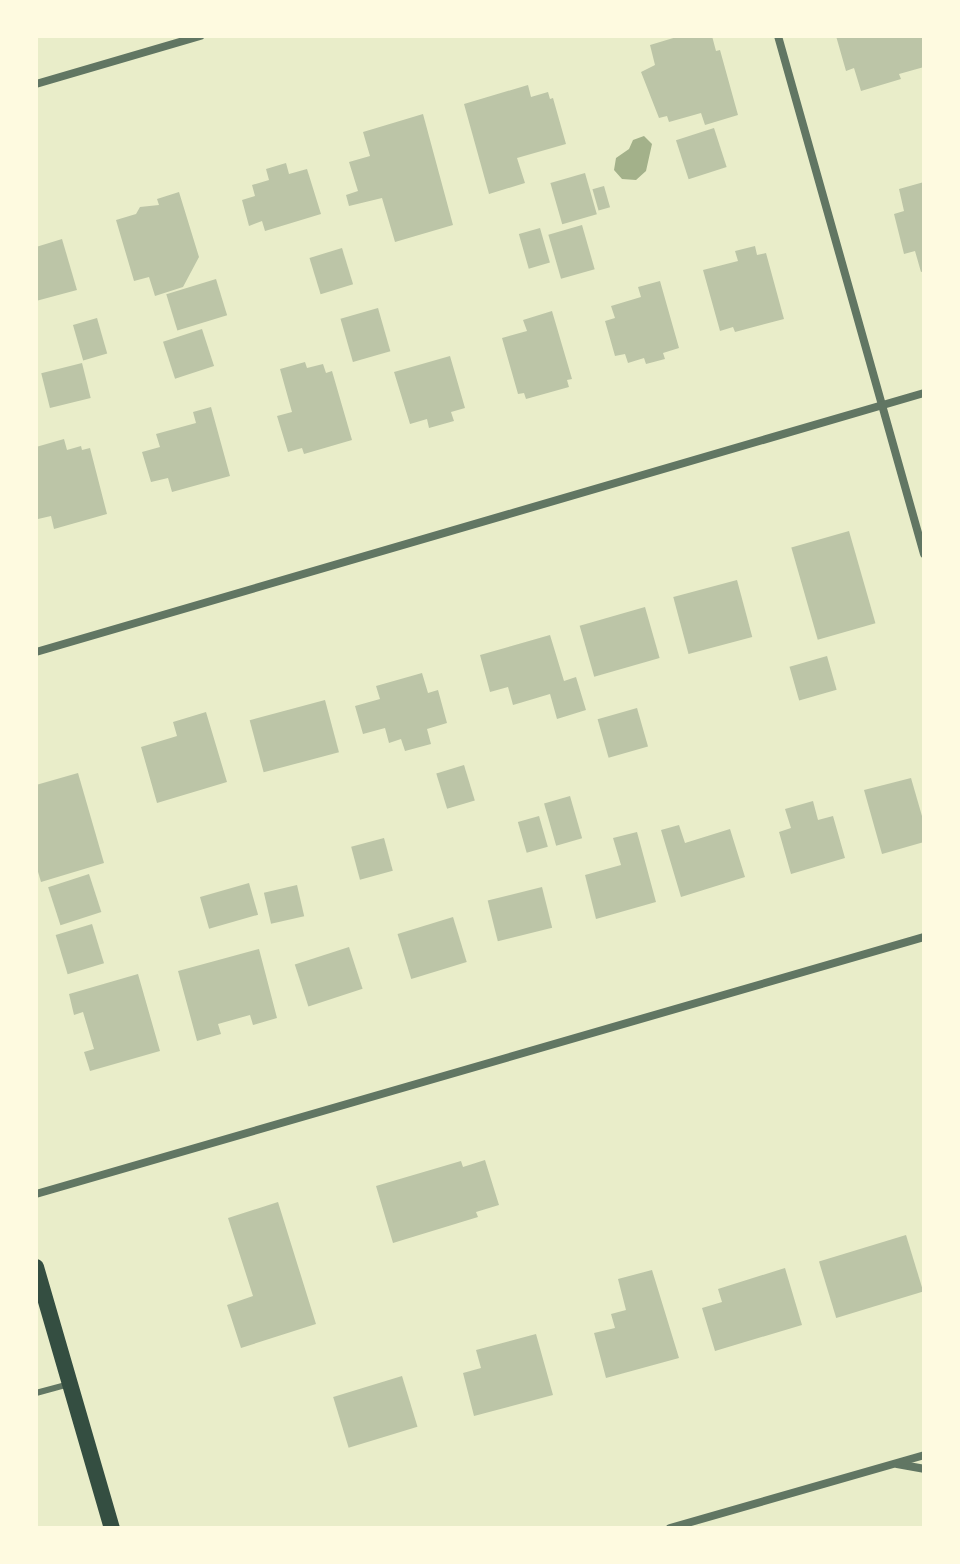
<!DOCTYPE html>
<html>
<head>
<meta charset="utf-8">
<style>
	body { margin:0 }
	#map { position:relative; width:960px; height:1564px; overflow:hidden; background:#e9edc9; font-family:Montserrat,sans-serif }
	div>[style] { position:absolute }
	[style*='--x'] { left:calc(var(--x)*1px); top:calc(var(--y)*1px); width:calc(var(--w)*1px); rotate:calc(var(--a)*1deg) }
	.water>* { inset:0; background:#a3b18a }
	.building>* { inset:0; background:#bcc5a7; transform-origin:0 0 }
	.service>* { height:6px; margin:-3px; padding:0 3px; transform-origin:3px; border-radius:3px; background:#617663 }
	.minor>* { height:8px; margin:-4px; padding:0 4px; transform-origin:4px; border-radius:4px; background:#617663 }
	.secondary>* { height:16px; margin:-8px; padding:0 8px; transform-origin:8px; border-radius:8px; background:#344e41 }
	span { translate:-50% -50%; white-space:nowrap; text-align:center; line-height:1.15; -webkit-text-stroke:7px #fefae0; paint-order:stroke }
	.frame { position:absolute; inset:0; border:38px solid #fefae0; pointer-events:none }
</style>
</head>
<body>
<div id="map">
	<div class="water">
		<div style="clip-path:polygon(644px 136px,652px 144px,646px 171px,636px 180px,622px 179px,614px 170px,616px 158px,629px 149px,633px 140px)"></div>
	</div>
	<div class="building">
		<div style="clip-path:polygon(680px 36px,712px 36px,716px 51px,720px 50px,738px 115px,705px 125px,701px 113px,669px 122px,667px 116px,659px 118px,641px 72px,655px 65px,650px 45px)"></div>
		<div style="clip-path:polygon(836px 36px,924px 36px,924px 67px,899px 74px,901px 79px,861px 91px,854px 68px,846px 71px)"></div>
		<div style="clip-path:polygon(528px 85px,531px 97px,548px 92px,550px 99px,553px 98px,566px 144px,517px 158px,525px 183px,489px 194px,464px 104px)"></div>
		<div style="clip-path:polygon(423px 114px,453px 225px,395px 242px,382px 198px,349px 206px,346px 195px,358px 191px,349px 162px,370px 156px,363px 132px)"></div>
		<div style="left:714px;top:128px;width:41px;height:40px;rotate:72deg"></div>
		<div style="clip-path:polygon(286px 163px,289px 174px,307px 169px,321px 214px,265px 231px,262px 221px,249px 226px,242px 200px,255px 196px,252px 185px,269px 180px,266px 169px)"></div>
		<div style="left:585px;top:173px;width:43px;height:36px;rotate:74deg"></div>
		<div style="clip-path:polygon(924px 182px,924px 271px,921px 272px,915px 251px,904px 254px,894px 214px,904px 211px,899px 189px)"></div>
		<div style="left:604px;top:186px;width:22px;height:12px;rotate:74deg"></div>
		<div style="clip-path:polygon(179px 192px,199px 257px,183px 287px,155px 296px,149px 277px,134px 281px,116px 220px,136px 214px,140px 207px,159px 205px,157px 199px)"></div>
		<div style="left:582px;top:225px;width:46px;height:35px;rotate:74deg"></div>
		<div style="left:540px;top:228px;width:36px;height:22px;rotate:74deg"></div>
		<div style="clip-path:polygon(62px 239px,77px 290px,36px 301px,36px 247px)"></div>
		<div style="clip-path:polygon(755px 246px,757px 255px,766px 253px,784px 319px,735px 332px,733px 327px,720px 331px,703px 270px,738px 261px,735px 251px)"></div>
		<div style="left:342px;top:248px;width:38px;height:34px;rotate:73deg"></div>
		<div style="left:216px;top:279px;width:38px;height:52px;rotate:73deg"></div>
		<div style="clip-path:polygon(660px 281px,679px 348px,663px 353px,665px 359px,646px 364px,644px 358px,628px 363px,625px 354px,615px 356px,605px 321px,615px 318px,611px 306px,641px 297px,638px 287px)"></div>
		<div style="left:378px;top:308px;width:45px;height:39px;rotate:74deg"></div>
		<div style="clip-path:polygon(552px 311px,572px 379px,567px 380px,569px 387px,526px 399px,524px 393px,518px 394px,502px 338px,527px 331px,523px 320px)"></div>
		<div style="left:97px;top:318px;width:37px;height:25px;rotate:74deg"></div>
		<div style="left:202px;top:329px;width:39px;height:41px;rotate:72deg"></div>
		<div style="clip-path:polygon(450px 356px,465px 408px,451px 412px,454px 421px,429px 428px,427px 419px,410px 424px,394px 372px)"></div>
		<div style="clip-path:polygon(305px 362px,307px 368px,323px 364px,326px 373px,332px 371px,352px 440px,304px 454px,302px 448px,288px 452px,277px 416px,292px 412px,280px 369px)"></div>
		<div style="left:82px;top:363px;width:36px;height:42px;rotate:76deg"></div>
		<div style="clip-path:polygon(211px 407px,230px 476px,172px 492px,168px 478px,151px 482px,142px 452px,160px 447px,156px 434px,196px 423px,193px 412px)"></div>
		<div style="clip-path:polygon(64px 439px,67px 450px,81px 446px,82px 450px,90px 448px,107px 514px,54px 529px,51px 516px,38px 519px,36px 513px,36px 447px)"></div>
		<div style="left:849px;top:531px;width:96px;height:60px;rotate:74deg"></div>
		<div style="left:737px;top:580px;width:59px;height:66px;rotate:75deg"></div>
		<div style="left:645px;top:607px;width:53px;height:68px;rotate:74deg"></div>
		<div style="clip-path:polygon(550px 635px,564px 681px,576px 677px,586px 710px,557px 719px,550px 694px,513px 705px,508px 687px,490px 692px,480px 655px)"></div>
		<div style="left:827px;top:656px;width:35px;height:39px;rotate:74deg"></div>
		<div style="clip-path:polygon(422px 673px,428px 693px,438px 690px,447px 723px,427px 729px,431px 744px,405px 751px,401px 739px,389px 743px,385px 728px,363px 734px,355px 706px,380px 699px,376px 686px)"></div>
		<div style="left:325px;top:700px;width:54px;height:78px;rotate:75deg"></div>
		<div style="left:637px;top:708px;width:40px;height:41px;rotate:74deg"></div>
		<div style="clip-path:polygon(206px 712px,227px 782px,157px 803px,141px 747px,177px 736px,173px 722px)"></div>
		<div style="left:464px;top:765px;width:37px;height:29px;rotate:73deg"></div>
		<div style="clip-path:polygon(78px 773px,104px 863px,41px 882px,36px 865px,36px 785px)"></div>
		<div style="clip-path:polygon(911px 778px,924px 823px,924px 842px,882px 854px,864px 790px)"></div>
		<div style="left:570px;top:796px;width:44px;height:27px;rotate:74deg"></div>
		<div style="clip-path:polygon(813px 801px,818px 820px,833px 816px,845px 858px,791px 874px,779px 832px,791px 828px,785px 809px)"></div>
		<div style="left:539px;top:816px;width:32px;height:22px;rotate:74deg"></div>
		<div style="clip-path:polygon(679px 825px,685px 843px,730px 829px,745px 877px,681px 897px,661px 830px)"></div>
		<div style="clip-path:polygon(637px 832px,656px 902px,596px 919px,585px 875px,621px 865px,613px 838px)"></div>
		<div style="left:384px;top:838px;width:34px;height:34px;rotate:75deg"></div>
		<div style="left:89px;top:874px;width:40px;height:43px;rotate:72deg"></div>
		<div style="left:249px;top:883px;width:33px;height:51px;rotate:74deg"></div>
		<div style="left:297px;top:885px;width:32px;height:34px;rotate:77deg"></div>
		<div style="left:542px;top:887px;width:42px;height:56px;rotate:76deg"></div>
		<div style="left:453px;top:917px;width:47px;height:58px;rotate:73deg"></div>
		<div style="left:92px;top:924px;width:41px;height:38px;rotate:73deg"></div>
		<div style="left:349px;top:947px;width:44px;height:57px;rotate:72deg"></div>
		<div style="clip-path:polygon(259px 949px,277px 1018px,253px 1025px,250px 1015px,218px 1024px,221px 1034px,197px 1041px,178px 971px)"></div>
		<div style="clip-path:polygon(138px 974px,160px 1051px,90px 1071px,84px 1052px,94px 1049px,83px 1012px,74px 1015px,69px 994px)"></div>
		<div style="clip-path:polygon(485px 1160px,499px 1205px,476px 1212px,478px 1217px,393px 1243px,376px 1186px,461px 1161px,463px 1167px)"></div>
		<div style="clip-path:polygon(278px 1202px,316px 1324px,241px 1348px,227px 1305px,253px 1296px,228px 1218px)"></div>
		<div style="left:906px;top:1235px;width:59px;height:91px;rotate:73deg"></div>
		<div style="clip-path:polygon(785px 1268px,802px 1325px,715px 1351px,702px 1308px,722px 1302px,718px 1289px)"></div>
		<div style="clip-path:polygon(652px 1270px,679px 1358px,606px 1378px,594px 1333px,615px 1328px,611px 1314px,626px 1310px,618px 1279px)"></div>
		<div style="clip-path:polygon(536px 1334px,553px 1395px,474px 1416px,463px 1373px,481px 1368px,476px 1350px)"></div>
		<div style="left:402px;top:1376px;width:53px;height:72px;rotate:73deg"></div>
	</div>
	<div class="service">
		<div style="--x:36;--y:1393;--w:34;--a:-15"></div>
	</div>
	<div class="minor">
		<div style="--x:778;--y:36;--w:538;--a:74.26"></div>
		<div style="--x:36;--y:84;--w:171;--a:-16.3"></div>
		<div style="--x:36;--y:652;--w:925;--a:-16.26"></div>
		<div style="--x:36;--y:1194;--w:924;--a:-16.14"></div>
		<div style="--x:897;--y:1464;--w:27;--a:10"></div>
		<div style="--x:670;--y:1528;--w:264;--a:-16"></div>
	</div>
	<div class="secondary">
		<div style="--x:36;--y:1267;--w:272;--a:73.8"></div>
	</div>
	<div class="frame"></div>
</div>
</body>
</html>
